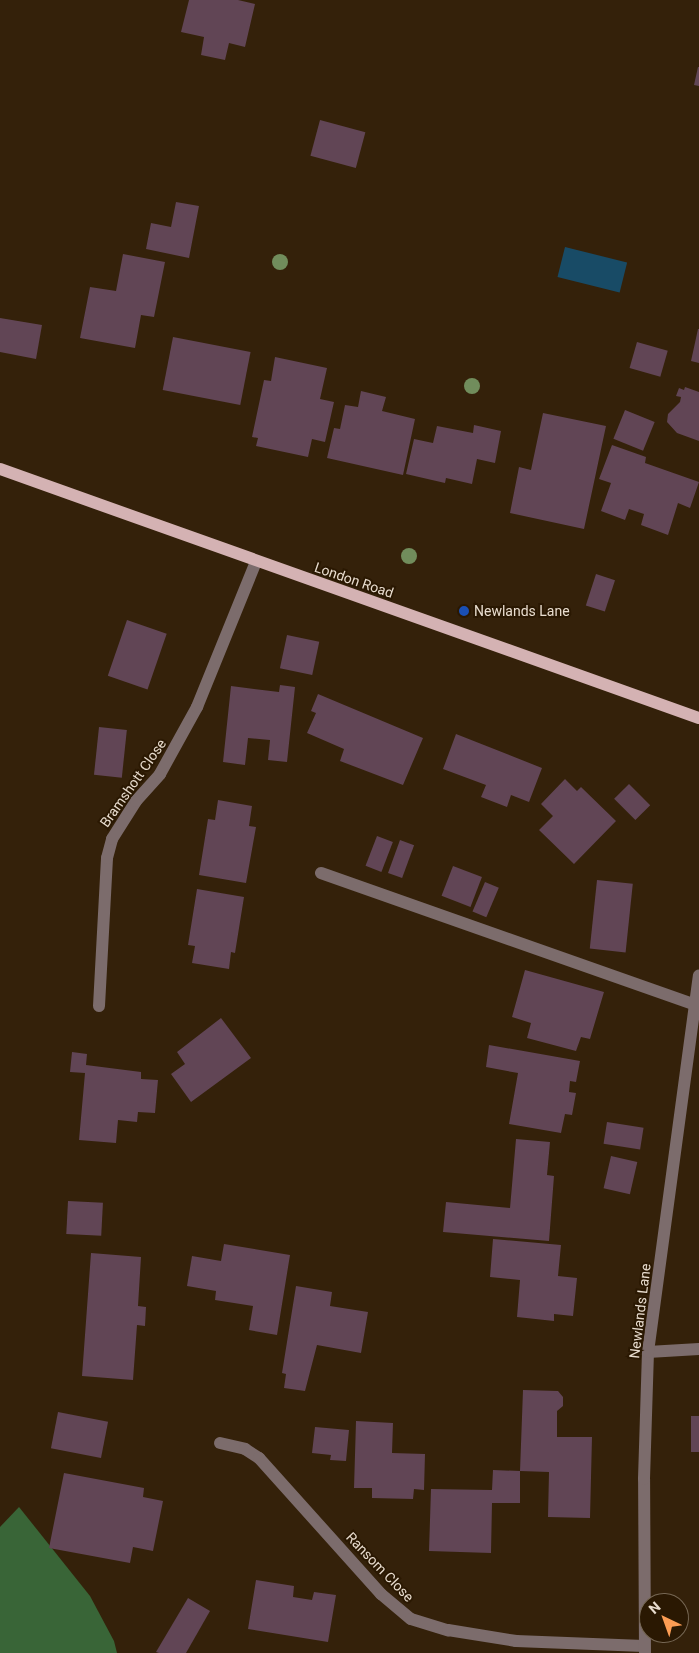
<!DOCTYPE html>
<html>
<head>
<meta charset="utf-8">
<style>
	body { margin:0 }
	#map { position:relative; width:699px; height:1653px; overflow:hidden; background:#34210a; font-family:Roboto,sans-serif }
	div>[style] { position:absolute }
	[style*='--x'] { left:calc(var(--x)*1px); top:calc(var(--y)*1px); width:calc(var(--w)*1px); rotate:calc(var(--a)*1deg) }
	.forest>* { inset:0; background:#396537 }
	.water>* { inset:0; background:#184b66; transform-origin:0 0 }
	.building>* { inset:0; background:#614555; transform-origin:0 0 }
	.minor>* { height:12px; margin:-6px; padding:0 6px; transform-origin:6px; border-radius:6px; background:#7c6c6c }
	.major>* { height:12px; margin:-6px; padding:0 6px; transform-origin:6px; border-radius:6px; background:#d4b2b3 }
	.trees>* { width:16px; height:16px; margin:-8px; border-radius:50%; background:#718d5c }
	.dots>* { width:14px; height:14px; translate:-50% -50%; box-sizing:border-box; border:2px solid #2a1802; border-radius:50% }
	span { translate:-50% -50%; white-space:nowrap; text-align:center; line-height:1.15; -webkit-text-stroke:4px #2a1802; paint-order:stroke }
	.street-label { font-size:14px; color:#e9ddcf }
	.poi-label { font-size:14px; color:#e9ddcf }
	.left { translate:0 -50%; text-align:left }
	.north { position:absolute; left:639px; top:1593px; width:50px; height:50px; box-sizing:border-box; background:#2a1802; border:1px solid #766754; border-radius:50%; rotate:318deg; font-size:14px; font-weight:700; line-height:20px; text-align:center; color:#e9ddcf }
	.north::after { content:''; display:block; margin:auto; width:18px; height:22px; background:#fc9d54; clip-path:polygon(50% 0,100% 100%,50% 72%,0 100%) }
</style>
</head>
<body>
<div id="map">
	<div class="forest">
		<div style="clip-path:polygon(19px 1507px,90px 1596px,114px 1641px,117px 1653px,0 1653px,0 1527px)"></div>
	</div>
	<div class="water">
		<div style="left:565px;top:247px;width:64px;height:31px;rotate:14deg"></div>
	</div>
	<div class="building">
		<div style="clip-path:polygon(189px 0,238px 0,255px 4px,245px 47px,229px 43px,225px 60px,201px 55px,204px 37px,181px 32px)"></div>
		<div style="clip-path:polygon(698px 67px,699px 67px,699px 86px,694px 85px)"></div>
		<div style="left:320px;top:120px;width:47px;height:37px;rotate:15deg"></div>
		<div style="clip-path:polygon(176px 202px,199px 206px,189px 258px,146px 249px,151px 223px,171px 227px)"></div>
		<div style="clip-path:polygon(123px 254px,165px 262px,154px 317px,141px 315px,135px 348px,80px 338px,90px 287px,116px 291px)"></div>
		<div style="clip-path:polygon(0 318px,42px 325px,36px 359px,0 352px)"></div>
		<div style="clip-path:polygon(698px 329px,699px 329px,699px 363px,691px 361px)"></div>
		<div style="left:173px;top:337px;width:79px;height:54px;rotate:11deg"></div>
		<div style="left:637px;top:342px;width:32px;height:27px;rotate:16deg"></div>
		<div style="clip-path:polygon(275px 357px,327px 368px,320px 399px,334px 402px,325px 442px,312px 439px,308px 457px,256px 446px,258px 438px,252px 437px,264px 380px,271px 381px)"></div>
		<div style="clip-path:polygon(685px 387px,699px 392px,699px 441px,677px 433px,667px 422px,668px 414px,680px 402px,681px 397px,676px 396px,679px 388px,684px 390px)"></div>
		<div style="clip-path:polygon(361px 391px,386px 397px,382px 411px,415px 419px,403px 475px,327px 458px,334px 428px,340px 429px,345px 405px,358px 407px)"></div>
		<div style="left:625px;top:410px;width:32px;height:31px;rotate:22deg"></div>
		<div style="clip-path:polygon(543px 413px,606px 426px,584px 529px,510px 513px,519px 467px,531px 470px)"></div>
		<div style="clip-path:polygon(474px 425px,501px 431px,495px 463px,477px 459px,472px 484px,446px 478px,445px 483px,406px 474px,414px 439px,433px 443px,437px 426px,473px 433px)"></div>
		<div style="clip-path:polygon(612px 445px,646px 457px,645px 463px,699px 482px,690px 508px,678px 503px,668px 535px,641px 525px,644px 514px,629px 509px,625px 520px,601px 511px,611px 483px,599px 479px)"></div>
		<div style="left:596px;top:574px;width:20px;height:33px;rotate:18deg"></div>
		<div style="left:127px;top:620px;width:42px;height:59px;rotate:19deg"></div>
		<div style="left:287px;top:635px;width:33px;height:34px;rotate:12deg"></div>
		<div style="clip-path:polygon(280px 685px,295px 687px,287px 762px,268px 760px,270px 740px,248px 738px,245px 765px,223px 762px,231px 686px,279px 692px)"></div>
		<div style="clip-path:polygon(318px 694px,423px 738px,403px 785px,340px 761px,344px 749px,307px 733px,316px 713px,311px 711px)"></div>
		<div style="left:99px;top:727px;width:28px;height:48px;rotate:6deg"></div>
		<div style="clip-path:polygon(456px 734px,542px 768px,529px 802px,511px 795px,507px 807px,481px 797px,486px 785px,443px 769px)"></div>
		<div style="clip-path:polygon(565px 779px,577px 791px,581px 787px,616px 821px,574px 864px,539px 830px,553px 816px,541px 804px)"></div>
		<div style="left:629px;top:784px;width:30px;height:21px;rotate:45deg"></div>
		<div style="clip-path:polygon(218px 800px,252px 806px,249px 826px,256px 827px,246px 883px,199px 875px,208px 819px,215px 820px)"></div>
		<div style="left:377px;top:836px;width:17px;height:32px;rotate:21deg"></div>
		<div style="left:400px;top:840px;width:15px;height:35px;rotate:20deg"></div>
		<div style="left:453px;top:866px;width:31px;height:32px;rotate:21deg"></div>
		<div style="left:597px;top:880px;width:36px;height:69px;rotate:6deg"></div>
		<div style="left:485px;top:882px;width:15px;height:32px;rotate:23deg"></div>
		<div style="clip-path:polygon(197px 889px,244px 897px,235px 953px,231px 952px,229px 969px,192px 963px,195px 946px,188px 945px)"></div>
		<div style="clip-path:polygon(525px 970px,604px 992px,590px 1039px,581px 1037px,576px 1051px,527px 1038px,531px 1023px,512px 1017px)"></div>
		<div style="clip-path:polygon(221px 1018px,251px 1058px,191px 1102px,171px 1074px,185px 1064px,177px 1052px)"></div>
		<div style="clip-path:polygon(489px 1045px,580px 1061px,576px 1082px,570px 1081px,569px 1092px,576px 1093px,572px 1115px,565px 1114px,561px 1133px,509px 1124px,518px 1073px,486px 1067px)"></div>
		<div style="clip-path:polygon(72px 1052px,87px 1054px,86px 1065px,141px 1072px,141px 1079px,158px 1080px,155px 1113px,138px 1112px,137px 1122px,118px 1120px,116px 1143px,79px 1140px,85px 1073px,70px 1072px)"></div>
		<div style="left:607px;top:1122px;width:37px;height:22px;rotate:9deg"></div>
		<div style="clip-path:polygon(516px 1139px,550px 1142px,547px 1175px,554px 1176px,549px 1241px,443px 1232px,446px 1202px,510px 1208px)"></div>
		<div style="left:611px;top:1156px;width:27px;height:33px;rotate:13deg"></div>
		<div style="left:68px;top:1201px;width:35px;height:33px;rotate:3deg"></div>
		<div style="clip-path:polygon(493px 1239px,561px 1245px,558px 1276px,577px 1278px,573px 1316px,554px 1314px,554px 1321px,517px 1317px,520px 1280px,490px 1277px)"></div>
		<div style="clip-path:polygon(224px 1244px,290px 1255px,277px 1335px,249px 1330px,253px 1306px,215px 1300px,216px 1291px,187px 1286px,192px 1256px,221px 1261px)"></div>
		<div style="clip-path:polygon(91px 1253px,141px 1257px,138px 1306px,146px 1307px,145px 1326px,137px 1325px,133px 1380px,82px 1376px)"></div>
		<div style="clip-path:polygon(296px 1286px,332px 1292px,330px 1306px,368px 1312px,361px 1353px,317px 1345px,305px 1391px,284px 1388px,286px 1374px,282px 1373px)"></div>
		<div style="clip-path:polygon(523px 1390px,558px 1391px,563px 1397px,563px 1406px,557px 1411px,557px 1437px,592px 1437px,590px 1518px,548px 1517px,549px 1472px,520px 1471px)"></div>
		<div style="left:58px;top:1412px;width:51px;height:37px;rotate:11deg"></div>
		<div style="left:691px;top:1416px;width:8px;height:36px"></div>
		<div style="clip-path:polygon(356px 1421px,393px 1423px,392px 1453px,425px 1454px,424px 1490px,414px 1489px,413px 1499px,372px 1498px,372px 1488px,354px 1488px)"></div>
		<div style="clip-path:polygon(315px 1427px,349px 1430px,346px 1461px,330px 1460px,331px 1455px,312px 1453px)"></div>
		<div style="clip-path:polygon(493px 1470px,520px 1471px,520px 1503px,492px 1503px,491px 1553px,429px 1551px,431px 1489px,492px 1490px)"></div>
		<div style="clip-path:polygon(64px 1473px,144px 1488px,143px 1497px,163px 1501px,153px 1551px,133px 1547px,130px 1563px,49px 1548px)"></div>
		<div style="clip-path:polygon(256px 1580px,294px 1586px,293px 1597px,312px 1600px,314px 1592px,336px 1595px,328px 1642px,248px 1629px)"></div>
		<div style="clip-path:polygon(188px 1598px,210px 1611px,186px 1653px,159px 1653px,156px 1652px)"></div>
	</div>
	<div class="minor">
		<div style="--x:321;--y:873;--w:397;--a:19.4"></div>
		<div style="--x:99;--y:1006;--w:148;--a:-86.9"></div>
		<div style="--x:107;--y:858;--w:20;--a:-75"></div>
		<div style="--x:112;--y:839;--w:45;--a:-57.7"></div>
		<div style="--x:136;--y:801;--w:36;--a:-48"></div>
		<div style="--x:160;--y:774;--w:77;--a:-61.1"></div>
		<div style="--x:197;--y:707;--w:157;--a:-67.9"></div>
		<div style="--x:648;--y:1352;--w:51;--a:-3.4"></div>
		<div style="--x:220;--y:1443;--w:26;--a:13"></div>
		<div style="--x:245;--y:1449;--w:17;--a:33"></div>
		<div style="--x:259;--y:1458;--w:183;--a:48.1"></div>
		<div style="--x:381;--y:1594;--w:39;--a:40"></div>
		<div style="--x:411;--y:1619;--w:39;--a:17"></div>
		<div style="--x:448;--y:1630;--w:69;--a:9.2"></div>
		<div style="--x:516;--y:1641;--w:128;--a:2.2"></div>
		<div style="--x:645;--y:1653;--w:174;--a:-90.3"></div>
		<div style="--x:644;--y:1479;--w:127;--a:-88.2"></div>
		<div style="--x:648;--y:1352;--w:380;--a:-82.3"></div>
	</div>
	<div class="major">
		<div style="--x:0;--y:469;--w:742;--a:19.61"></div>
	</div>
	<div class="trees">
		<div style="left:280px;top:262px"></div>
		<div style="left:472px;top:386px"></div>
		<div style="left:409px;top:556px"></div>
	</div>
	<div class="dots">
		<div style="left:464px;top:611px;background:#1a4fb4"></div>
	</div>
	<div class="street-label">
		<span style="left:354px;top:580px;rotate:19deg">London Road</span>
		<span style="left:133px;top:783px;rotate:-55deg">Bramshott Close</span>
		<span style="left:640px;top:1311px;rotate:-83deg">Newlands Lane</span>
		<span style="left:380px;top:1567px;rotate:46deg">Ransom Close</span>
	</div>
	<div class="poi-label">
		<span class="left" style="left:474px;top:611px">Newlands Lane</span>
	</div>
	<div class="north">N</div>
</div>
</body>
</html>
